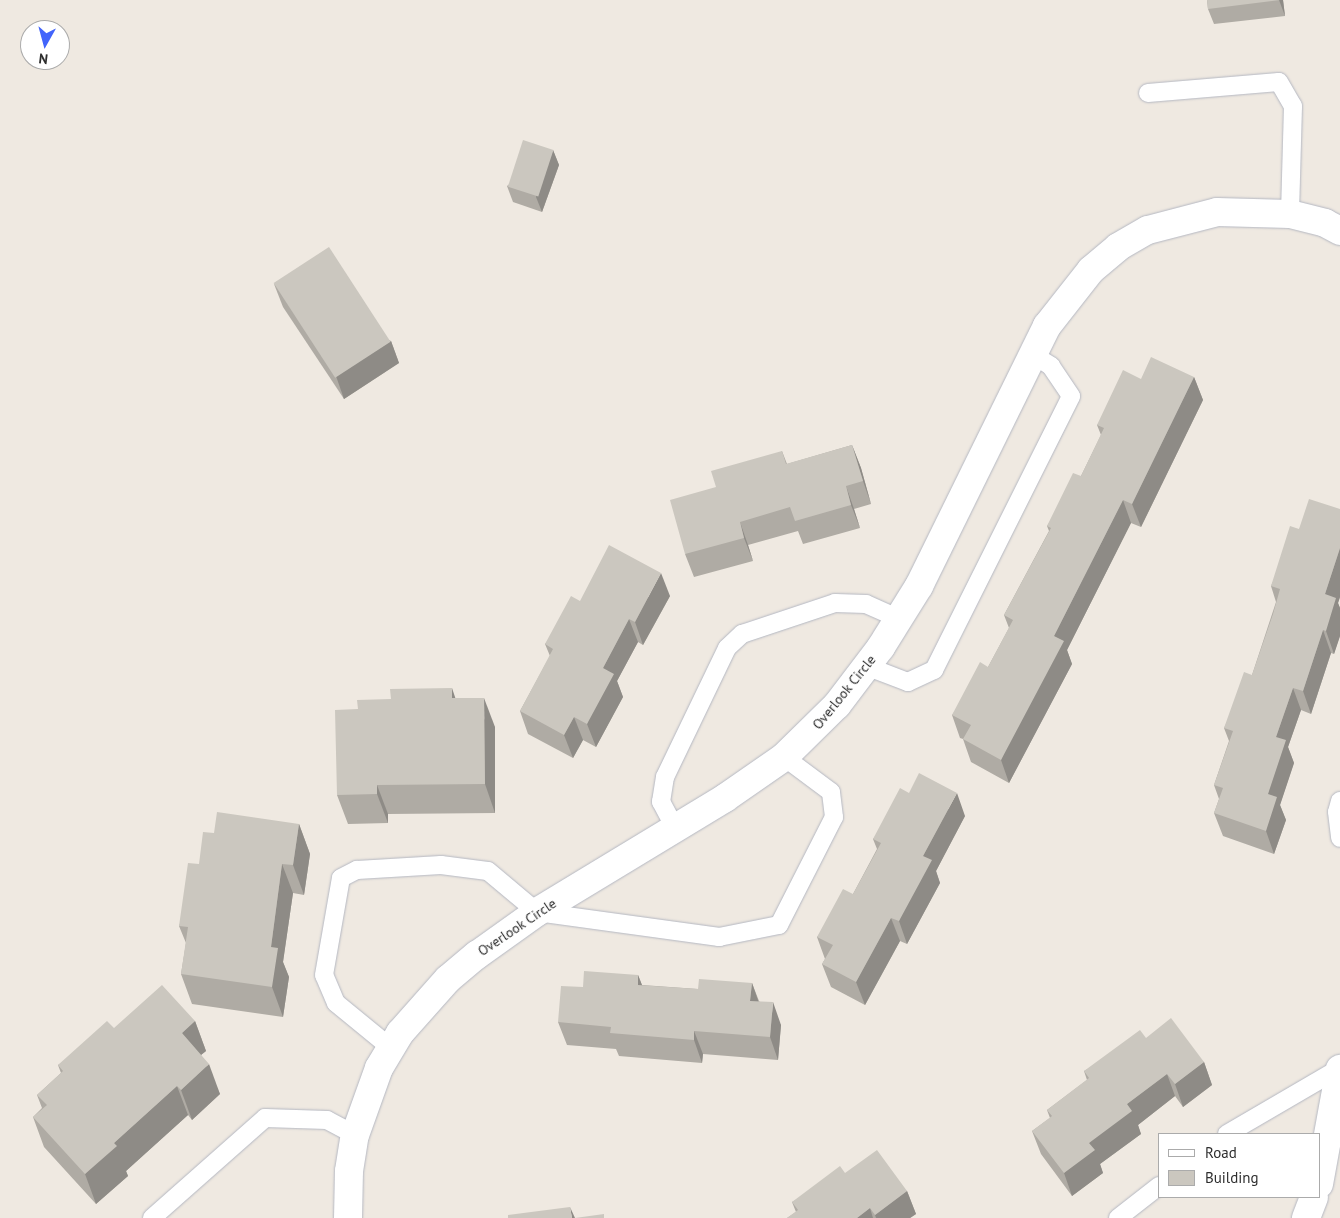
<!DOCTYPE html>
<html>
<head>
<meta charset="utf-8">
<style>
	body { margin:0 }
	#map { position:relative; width:1340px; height:1218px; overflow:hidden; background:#efe9e1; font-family:"PT Sans",sans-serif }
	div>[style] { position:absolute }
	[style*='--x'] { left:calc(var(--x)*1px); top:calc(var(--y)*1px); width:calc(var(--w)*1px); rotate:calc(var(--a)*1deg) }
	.roads { filter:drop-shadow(0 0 1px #b4b7c1) drop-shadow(0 0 1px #b4b7c1) }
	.lane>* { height:18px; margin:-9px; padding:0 9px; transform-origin:9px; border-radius:9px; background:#fff }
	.street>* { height:28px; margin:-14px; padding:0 14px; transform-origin:14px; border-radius:14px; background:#fff }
	.wall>* { inset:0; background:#afaba4 }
	.shaded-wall>* { inset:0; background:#8e8b86 }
	.building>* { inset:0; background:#cbc7bf; transform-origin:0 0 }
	span { translate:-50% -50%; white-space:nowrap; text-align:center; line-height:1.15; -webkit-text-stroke:5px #fff; paint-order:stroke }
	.street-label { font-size:14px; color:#2e2e2e }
	.legend { position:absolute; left:1158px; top:1133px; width:162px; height:65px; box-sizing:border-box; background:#fff; border:1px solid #ababab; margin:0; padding:6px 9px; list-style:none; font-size:15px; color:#2e2e2e }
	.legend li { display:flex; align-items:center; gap:10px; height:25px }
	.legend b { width:25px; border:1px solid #ababab }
	.north { position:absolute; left:20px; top:20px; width:50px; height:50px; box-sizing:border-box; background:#fff; border:1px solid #ababab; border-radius:50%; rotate:187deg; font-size:14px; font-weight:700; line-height:20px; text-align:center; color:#2e2e2e }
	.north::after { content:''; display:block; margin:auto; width:18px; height:22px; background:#4264fb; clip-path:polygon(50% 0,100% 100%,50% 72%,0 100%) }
</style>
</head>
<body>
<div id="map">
	<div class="roads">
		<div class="lane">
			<div style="--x:1148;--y:93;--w:131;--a:-4.8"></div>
			<div style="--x:1279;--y:82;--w:28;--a:60"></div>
			<div style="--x:1293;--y:106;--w:108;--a:91.6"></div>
			<div style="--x:866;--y:666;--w:45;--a:20.9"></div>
			<div style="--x:908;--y:682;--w:29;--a:-25"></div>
			<div style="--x:934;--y:670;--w:306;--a:-63.4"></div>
			<div style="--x:1071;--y:396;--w:36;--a:-124"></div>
			<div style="--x:1051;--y:366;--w:22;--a:-148"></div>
			<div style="--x:1340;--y:801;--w:11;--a:105"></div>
			<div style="--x:1337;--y:812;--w:26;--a:83"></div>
			<div style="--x:675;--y:828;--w:30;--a:-118"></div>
			<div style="--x:661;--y:802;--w:25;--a:-81"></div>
			<div style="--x:665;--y:777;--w:143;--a:-64.3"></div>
			<div style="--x:727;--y:648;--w:21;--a:-43"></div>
			<div style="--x:742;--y:634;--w:98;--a:-18.4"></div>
			<div style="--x:835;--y:603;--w:31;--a:2"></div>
			<div style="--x:866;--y:604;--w:36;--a:24"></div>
			<div style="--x:391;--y:1048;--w:71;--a:-140.7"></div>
			<div style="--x:336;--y:1003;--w:30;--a:-113"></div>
			<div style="--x:324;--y:975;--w:98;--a:-80.1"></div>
			<div style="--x:341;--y:878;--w:18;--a:-27"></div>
			<div style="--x:357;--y:870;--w:84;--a:-3.4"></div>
			<div style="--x:441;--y:865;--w:47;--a:7.3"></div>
			<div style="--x:488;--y:871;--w:64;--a:39.9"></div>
			<div style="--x:537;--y:912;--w:184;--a:7.8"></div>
			<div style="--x:719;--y:937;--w:61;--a:-11.3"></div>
			<div style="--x:779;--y:925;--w:121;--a:-63"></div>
			<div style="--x:834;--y:817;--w:25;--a:-97"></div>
			<div style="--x:831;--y:792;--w:59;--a:-143.3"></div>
			<div style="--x:1227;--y:1134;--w:131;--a:-30.3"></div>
			<div style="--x:152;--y:1218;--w:151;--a:-41.5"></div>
			<div style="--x:265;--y:1118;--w:62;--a:1.8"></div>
			<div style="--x:327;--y:1120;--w:32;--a:28"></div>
			<div style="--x:1118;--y:1218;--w:52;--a:-38"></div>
		</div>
		<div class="street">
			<div style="--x:1319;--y:1184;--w:117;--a:-79.7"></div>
			<div style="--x:348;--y:1218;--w:47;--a:-88.8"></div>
			<div style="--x:349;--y:1171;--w:36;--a:-81"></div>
			<div style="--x:355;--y:1135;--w:71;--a:-70.3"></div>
			<div style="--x:379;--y:1068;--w:41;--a:-59"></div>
			<div style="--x:400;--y:1033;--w:72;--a:-48.4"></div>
			<div style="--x:448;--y:979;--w:38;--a:-40"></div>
			<div style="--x:477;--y:955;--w:74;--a:-35.6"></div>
			<div style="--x:537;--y:912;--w:220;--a:-31.2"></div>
			<div style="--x:725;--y:798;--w:72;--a:-34.8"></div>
			<div style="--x:784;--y:757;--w:74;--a:-44.5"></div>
			<div style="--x:837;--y:705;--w:73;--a:-52.8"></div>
			<div style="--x:881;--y:647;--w:72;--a:-58.1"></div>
			<div style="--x:919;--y:586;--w:290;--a:-63.8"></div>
			<div style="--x:1047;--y:326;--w:71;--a:-51.8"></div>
			<div style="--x:1091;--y:270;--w:35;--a:-40"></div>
			<div style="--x:1118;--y:247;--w:34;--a:-30"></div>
			<div style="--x:1148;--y:230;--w:71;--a:-14.6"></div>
			<div style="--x:1217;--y:212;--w:73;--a:1.6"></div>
			<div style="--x:1290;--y:214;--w:36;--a:14"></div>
			<div style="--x:1325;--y:223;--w:17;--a:28"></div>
			<div style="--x:1306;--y:1218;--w:22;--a:-69"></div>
		</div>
	</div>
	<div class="wall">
		<div style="clip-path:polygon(1207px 0,1283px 0,1285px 16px,1214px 24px,1208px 9px)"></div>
		<div style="clip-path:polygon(553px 150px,559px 165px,542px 212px,513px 202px,507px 186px)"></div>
		<div style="clip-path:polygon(274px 284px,391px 341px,399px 363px,344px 399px,283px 307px)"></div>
		<div style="clip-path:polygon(1194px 377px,1203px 400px,1141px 527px,1131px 523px,1067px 650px,1072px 664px,1009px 783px,971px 762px,963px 739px,960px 738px,952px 715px,988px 667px,1009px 628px,1004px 615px,1049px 531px,1047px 526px,1081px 476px,1101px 435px,1097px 425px,1141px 379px)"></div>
		<div style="clip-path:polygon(852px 445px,861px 468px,871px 504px,854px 509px,860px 528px,803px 544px,798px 531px,748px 545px,753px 561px,694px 577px,685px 554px,782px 451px,787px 464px)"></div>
		<div style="clip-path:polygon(1340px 509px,1340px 597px,1338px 603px,1340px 608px,1340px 636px,1334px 654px,1331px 653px,1311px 714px,1301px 710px,1288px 747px,1294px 763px,1280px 805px,1286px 820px,1274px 854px,1223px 836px,1214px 813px,1219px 799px,1214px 785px,1229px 741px,1224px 728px,1252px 675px,1276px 602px,1271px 586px,1299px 529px)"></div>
		<div style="clip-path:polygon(670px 596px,643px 645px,638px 642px,617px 681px,623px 697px,596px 747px,583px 740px,573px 758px,528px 734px,520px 711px,550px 656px,545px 644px,580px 601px)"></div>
		<div style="clip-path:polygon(455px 698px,495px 727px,495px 813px,388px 814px,388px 823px,348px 824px,337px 795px,358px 709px)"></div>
		<div style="clip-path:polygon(909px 793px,965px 816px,936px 871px,940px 883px,907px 944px,900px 941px,865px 1005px,831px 987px,822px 964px,825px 959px,817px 937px,853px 894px,877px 849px,873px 839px)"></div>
		<div style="clip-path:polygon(299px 824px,310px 854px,304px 895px,293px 893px,283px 962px,289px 977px,283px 1017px,192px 1004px,181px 974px,186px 943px,179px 926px,214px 833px)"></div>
		<div style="clip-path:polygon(638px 975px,642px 985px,698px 989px,752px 983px,759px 1001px,781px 1025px,778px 1060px,703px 1054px,702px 1063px,619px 1056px,616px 1049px,567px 1045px,558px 1022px,583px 987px)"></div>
		<div style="clip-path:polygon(195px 1021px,206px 1051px,201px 1055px,220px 1094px,192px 1120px,188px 1115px,126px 1171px,128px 1176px,96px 1204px,44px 1147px,33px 1117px,42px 1108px,37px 1095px,61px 1073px,58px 1065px,114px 1028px)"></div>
		<div style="clip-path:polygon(1146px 1038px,1204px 1062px,1212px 1085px,1183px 1107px,1175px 1096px,1138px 1125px,1141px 1134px,1100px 1164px,1103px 1173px,1072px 1196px,1041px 1154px,1032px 1131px,1050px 1118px,1047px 1110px,1087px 1080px,1084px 1071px)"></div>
		<div style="clip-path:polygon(845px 1173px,907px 1191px,916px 1214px,910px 1218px,787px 1218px,796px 1212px,792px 1202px)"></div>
	</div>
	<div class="shaded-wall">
		<div style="clip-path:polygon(1279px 0,1283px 0,1285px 16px)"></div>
		<div style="clip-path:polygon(553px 150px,559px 165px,542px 212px,536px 197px)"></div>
		<div style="clip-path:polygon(391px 341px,399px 363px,344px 399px,336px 376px)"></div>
		<div style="clip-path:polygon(1194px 377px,1203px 400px,1141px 527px,1132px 504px)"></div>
		<div style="clip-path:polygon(852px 445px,861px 468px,871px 504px,863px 481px)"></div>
		<div style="clip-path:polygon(846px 486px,854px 509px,860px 528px,851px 505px)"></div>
		<div style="clip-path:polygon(1123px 500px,1131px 523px,1067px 650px,1072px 664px,1009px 783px,1001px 760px,1054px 636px)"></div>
		<div style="clip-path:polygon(740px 522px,748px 545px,753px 561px,744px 538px)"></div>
		<div style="clip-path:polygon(1340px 548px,1340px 597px,1338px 603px,1340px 608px,1340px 636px,1334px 654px,1326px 631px,1325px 594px)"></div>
		<div style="clip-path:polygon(661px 573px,670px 596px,643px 645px,635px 622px)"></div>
		<div style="clip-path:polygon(629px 619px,638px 642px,617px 681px,623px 697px,596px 747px,587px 724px,603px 668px)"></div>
		<div style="clip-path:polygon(1323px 630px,1331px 653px,1311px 714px,1303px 691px)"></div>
		<div style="clip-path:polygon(452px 688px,462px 718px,452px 698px)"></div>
		<div style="clip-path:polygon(1293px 688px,1301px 710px,1288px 747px,1294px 763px,1280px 805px,1286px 820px,1274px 854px,1266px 831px,1268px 794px,1276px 737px)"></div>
		<div style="clip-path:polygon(484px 698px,495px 727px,495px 813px,485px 784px)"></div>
		<div style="clip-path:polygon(574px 717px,583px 740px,573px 758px,564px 735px)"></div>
		<div style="clip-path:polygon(377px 785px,388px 814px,388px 823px,377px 794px)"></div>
		<div style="clip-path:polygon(957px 793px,965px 816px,936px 871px,940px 883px,907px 944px,899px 921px,923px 856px)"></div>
		<div style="clip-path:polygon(299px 824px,310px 854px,304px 895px,293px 865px)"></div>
		<div style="clip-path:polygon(282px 864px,293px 893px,283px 962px,289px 977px,283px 1017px,272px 987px,271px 947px)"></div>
		<div style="clip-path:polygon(891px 918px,900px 941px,865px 1005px,856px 982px)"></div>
		<div style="clip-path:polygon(638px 975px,647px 998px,638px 985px)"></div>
		<div style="clip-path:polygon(752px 983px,760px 1006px,750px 1001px)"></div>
		<div style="clip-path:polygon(773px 1002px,781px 1025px,778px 1060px,770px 1037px)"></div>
		<div style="clip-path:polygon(195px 1021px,206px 1051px,192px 1062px,182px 1033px)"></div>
		<div style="clip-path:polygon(694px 1031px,703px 1054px,702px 1063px,694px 1040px)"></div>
		<div style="clip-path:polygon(1204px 1062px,1212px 1085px,1183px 1107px,1175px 1084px)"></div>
		<div style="clip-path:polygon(209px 1064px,220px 1094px,192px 1120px,181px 1090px)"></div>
		<div style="clip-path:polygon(1167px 1074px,1175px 1096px,1138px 1125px,1141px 1134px,1100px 1164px,1103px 1173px,1072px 1196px,1064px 1173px,1089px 1143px,1127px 1104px)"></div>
		<div style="clip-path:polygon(177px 1086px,188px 1115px,126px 1171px,128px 1176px,96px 1204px,85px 1174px,114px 1143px)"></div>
		<div style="clip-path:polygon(907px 1191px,916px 1214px,910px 1218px,876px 1218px,875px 1215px)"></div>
		<div style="clip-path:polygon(570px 1207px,575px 1218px,572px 1218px)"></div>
		<div style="clip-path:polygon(870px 1208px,873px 1218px,857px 1218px)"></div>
	</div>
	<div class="building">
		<div style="clip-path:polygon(1207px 0,1280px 0,1208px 9px)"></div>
		<div style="left:523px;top:140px;width:32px;height:49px;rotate:18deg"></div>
		<div style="left:329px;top:247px;width:113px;height:66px;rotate:57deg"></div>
		<div style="clip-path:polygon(1151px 357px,1194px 377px,1132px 504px,1123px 500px,1054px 636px,1064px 641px,1001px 760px,963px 739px,971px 725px,952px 715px,980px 662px,988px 667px,1013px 620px,1004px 615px,1051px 528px,1047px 526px,1073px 473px,1081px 476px,1104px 428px,1097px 425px,1123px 370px,1141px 379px)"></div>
		<div style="clip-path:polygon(852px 445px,863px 481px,846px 486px,851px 505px,795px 521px,790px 507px,740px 522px,744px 538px,685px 554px,670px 500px,716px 487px,711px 471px,782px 451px,786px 464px)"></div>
		<div style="clip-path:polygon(1309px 499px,1340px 509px,1340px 548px,1325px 594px,1336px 598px,1326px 631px,1323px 630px,1303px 691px,1293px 688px,1276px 737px,1286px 740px,1268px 794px,1277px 797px,1266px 831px,1214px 813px,1223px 788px,1214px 785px,1233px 731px,1224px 728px,1244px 672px,1252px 675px,1273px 614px,1280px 589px,1271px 586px,1290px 526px,1299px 529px)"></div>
		<div style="clip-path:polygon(609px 545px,661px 573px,635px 622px,629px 619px,603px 668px,614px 674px,587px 724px,574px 717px,564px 735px,520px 711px,553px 649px,545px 644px,571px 596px,580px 601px)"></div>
		<div style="clip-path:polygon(452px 688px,452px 698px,484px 698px,485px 784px,377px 785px,377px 794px,337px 795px,335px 710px,358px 709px,357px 700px,391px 699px,390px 689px)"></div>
		<div style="clip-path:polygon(919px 773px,957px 793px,923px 856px,932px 860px,899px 921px,891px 918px,856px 982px,822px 964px,833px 945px,817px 937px,843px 889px,853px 894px,881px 843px,873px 839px,900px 788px,909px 793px)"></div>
		<div style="clip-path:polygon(217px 812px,299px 824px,293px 865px,282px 864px,271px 947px,278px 948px,272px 987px,181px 974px,188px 927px,179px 926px,188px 863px,199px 864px,203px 832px,214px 833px)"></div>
		<div style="clip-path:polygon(584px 971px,638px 975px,638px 985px,698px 989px,699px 979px,752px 983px,750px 1001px,773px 1002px,770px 1037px,694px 1031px,694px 1040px,610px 1033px,611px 1027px,558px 1022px,561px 986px,583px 987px)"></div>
		<div style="clip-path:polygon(162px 985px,195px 1021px,182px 1033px,209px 1064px,181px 1090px,177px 1086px,114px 1143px,117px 1146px,85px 1174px,33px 1117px,47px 1105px,37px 1095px,63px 1071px,58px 1065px,107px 1021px,114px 1028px)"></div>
		<div style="clip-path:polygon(1171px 1018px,1204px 1062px,1175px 1084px,1167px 1074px,1127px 1104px,1132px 1111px,1089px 1143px,1095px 1150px,1064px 1173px,1032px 1131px,1052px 1116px,1047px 1110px,1089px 1078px,1084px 1071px,1140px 1030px,1146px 1038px)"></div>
		<div style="clip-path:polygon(877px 1150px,907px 1191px,875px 1215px,870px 1208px,857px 1218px,787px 1218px,798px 1210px,792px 1202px,840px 1166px,845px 1173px)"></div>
		<div style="clip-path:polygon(570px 1207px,572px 1218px,508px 1218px,508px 1215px)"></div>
		<div style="clip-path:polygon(604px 1214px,604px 1218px,575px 1218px)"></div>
	</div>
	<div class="street-label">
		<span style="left:844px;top:692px;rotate:-51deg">Overlook Circle</span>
		<span style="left:517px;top:927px;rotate:-34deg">Overlook Circle</span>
	</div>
	<ul class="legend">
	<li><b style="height:6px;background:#fff"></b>Road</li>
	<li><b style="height:14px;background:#cbc7bf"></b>Building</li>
	</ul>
	<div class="north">N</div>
</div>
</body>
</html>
